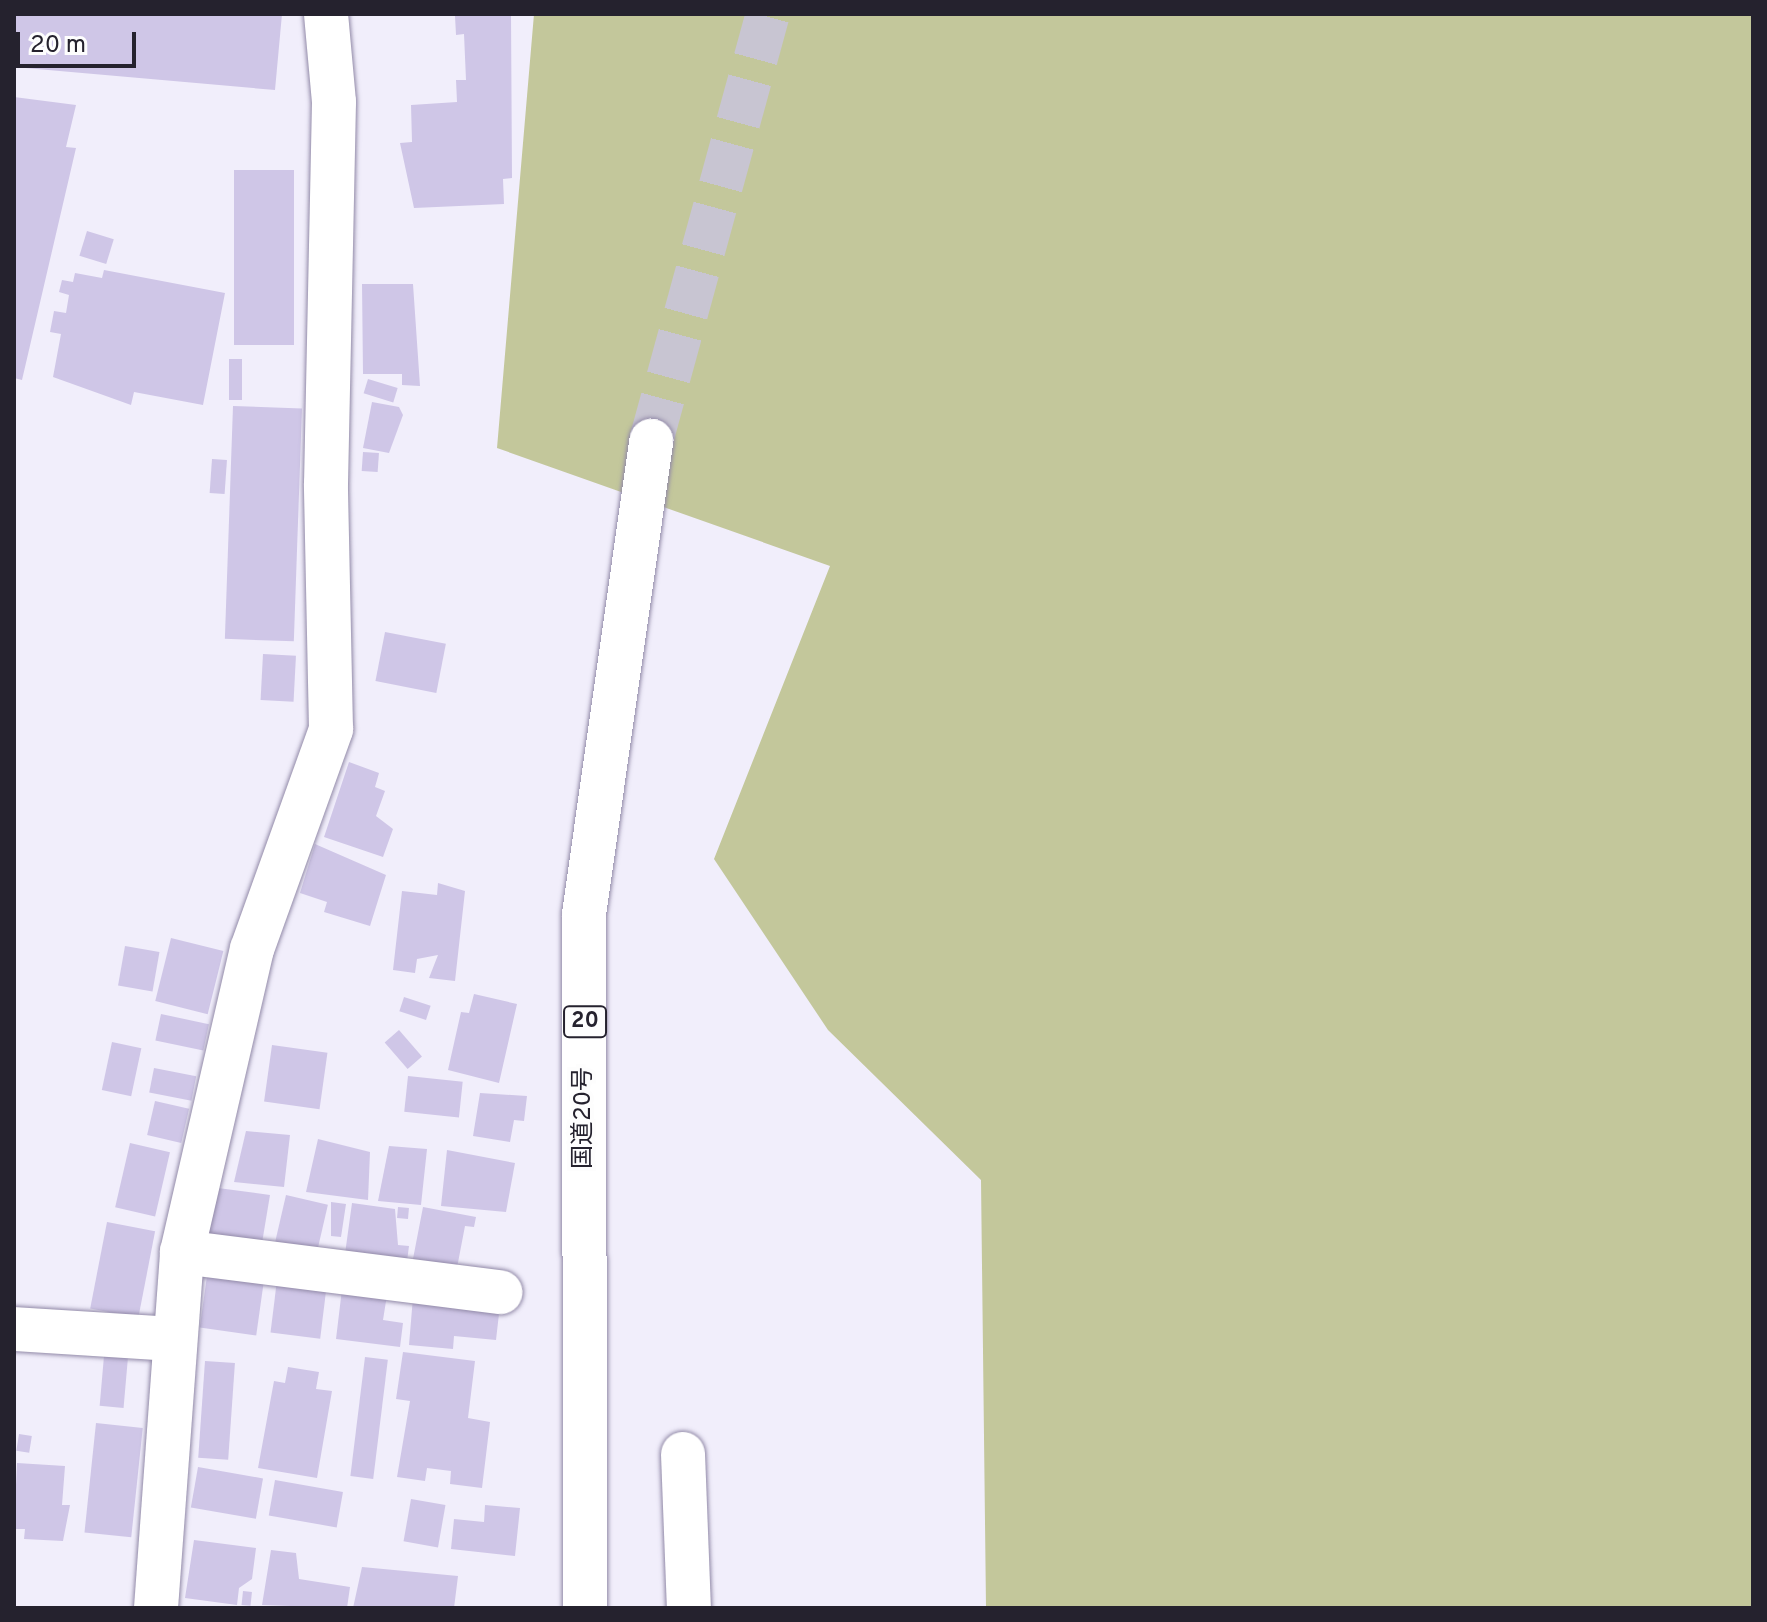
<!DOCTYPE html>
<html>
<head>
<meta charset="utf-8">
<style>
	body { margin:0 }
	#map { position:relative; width:1767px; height:1622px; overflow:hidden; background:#f1eefb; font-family:Overpass,"Noto Sans JP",sans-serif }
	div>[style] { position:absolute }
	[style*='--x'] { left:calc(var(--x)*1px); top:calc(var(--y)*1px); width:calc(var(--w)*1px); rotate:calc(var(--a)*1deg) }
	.forest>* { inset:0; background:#c3c79b }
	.building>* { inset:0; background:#cfc6e7; transform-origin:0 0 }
	.highway-tunnel>* { height:44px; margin-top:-22px; transform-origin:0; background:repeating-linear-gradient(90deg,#c8c5d2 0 44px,transparent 0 66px) }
	.roads { filter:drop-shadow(0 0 2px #928aa8) drop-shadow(0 0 2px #928aa8) }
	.minor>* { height:44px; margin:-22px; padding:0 22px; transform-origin:22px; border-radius:22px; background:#fff }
	.highway>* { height:44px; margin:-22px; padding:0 22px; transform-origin:22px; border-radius:22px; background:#fff }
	span { translate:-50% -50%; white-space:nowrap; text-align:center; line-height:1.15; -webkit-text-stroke:8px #fdfdfd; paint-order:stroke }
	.shield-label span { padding:2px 6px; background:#fdfdfd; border:2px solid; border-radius:6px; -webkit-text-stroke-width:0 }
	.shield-label { font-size:22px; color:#25222e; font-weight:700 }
	.street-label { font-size:24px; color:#25222e }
	.frame { position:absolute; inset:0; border:16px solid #25222e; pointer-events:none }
	.scale { position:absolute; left:16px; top:32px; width:120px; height:36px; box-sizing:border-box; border:4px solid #25222e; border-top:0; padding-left:10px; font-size:24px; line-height:28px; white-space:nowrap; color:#25222e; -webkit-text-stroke:6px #fdfdfd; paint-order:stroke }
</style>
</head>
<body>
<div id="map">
	<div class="forest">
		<div style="clip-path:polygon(534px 14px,1753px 14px,1753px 1608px,986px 1608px,981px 1180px,828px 1030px,714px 859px,830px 566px,497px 448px)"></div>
	</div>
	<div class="building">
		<div style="clip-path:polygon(14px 14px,282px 14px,275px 90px,14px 67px)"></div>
		<div style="clip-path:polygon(461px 14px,511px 14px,512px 178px,503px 179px,504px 204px,414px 208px,400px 143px,412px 142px,411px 105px,457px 102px,456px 80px,466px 80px,464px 34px,456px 35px,455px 16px)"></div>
		<div style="clip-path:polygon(14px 97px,76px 105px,66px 147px,76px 148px,22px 380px,14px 378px)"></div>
		<div style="left:234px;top:170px;width:60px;height:175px"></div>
		<div style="left:87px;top:231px;width:28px;height:26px;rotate:17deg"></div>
		<div style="clip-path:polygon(104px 270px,225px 293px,203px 405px,134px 392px,131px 405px,53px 377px,61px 334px,50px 332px,54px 311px,66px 313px,69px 295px,59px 292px,62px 280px,73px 282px,75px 273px,102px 278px)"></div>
		<div style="clip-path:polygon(362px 284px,413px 284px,420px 386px,402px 385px,402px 374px,363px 374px)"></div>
		<div style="left:229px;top:359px;width:13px;height:41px"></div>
		<div style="left:368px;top:379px;width:31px;height:15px;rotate:17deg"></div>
		<div style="clip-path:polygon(372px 402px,399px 407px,403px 415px,389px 453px,363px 448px)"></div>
		<div style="left:233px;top:406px;width:69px;height:233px;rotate:2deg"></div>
		<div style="left:363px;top:452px;width:16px;height:19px;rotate:4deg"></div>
		<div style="left:212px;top:459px;width:15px;height:34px;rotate:4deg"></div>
		<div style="left:385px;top:632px;width:62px;height:50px;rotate:11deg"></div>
		<div style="left:263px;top:654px;width:33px;height:46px;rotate:3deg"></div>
		<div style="clip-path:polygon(349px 762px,379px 773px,375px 787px,385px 791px,376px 816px,393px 829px,383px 857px,324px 837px)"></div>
		<div style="clip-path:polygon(315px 844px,386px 875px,370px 926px,324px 912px,327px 902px,300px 893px)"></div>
		<div style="clip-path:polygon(438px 883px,465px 891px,455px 981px,429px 978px,438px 955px,417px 959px,415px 973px,393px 970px,402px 891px,437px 895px)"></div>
		<div style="left:171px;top:938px;width:54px;height:65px;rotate:14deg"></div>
		<div style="left:125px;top:946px;width:35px;height:40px;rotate:10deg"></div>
		<div style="clip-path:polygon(474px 994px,517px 1004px,499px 1083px,448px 1070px,461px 1012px,469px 1013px)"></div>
		<div style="left:404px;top:997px;width:28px;height:15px;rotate:18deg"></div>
		<div style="left:161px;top:1014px;width:49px;height:27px;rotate:12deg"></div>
		<div style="left:399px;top:1030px;width:35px;height:19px;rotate:49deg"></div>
		<div style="left:112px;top:1042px;width:30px;height:49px;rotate:12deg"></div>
		<div style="left:272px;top:1045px;width:56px;height:57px;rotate:8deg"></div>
		<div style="left:154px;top:1068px;width:43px;height:25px;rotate:11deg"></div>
		<div style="left:408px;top:1076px;width:55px;height:36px;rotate:6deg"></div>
		<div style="clip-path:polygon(480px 1093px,527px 1096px,524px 1121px,514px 1120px,510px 1142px,473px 1136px)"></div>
		<div style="left:155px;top:1101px;width:35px;height:35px;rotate:13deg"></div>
		<div style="clip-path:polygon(246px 1131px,290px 1135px,284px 1187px,234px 1182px)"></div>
		<div style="clip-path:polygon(318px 1139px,370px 1152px,368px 1200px,306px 1192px)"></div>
		<div style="left:130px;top:1143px;width:41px;height:66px;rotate:13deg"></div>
		<div style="clip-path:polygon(389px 1146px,427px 1149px,421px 1205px,378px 1201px)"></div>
		<div style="clip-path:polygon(447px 1150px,515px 1163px,506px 1212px,441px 1206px)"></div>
		<div style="clip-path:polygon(218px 1188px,270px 1195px,262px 1243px,205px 1246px)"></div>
		<div style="left:286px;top:1195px;width:43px;height:49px;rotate:13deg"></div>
		<div style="clip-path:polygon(331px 1202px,346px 1204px,341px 1237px,331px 1236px)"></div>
		<div style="clip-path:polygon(352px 1203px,395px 1209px,398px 1245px,409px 1246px,406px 1269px,344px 1261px)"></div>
		<div style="left:398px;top:1207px;width:11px;height:11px;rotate:5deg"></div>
		<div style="clip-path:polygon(423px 1207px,476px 1217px,474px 1227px,465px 1226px,456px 1273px,412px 1264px)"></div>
		<div style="left:107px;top:1222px;width:49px;height:88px;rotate:11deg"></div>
		<div style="left:207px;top:1276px;width:57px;height:52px;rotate:8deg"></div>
		<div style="left:277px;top:1280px;width:50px;height:53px;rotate:7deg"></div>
		<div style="clip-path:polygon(342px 1289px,387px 1295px,383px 1320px,403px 1323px,400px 1347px,336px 1339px)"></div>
		<div style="clip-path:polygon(413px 1297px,500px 1305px,496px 1340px,454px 1336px,453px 1349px,409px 1345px)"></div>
		<div style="clip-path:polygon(403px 1352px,475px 1361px,468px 1418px,490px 1422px,482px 1488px,450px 1484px,451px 1471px,427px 1468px,425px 1481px,397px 1477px,410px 1401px,396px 1399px)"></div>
		<div style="left:104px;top:1356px;width:24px;height:50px;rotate:5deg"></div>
		<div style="left:365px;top:1357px;width:23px;height:120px;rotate:7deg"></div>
		<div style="left:205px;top:1361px;width:30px;height:97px;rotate:4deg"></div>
		<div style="clip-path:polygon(288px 1367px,319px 1372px,316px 1389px,332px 1391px,317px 1478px,258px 1468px,274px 1381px,285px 1383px)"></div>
		<div style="left:96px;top:1423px;width:47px;height:110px;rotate:6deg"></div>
		<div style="left:19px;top:1434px;width:13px;height:17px;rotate:9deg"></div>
		<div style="clip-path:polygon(17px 1463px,65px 1466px,62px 1505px,70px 1505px,63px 1541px,24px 1539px,25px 1529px,14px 1529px)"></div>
		<div style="left:198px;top:1467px;width:66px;height:41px;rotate:10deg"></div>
		<div style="left:275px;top:1480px;width:69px;height:36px;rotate:10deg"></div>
		<div style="left:411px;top:1499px;width:35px;height:43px;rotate:10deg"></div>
		<div style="clip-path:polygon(485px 1505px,520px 1508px,515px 1556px,451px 1549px,454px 1519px,484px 1522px)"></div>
		<div style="clip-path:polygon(194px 1540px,256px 1548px,252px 1579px,239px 1588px,237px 1605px,185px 1598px)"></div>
		<div style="clip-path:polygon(271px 1550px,296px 1553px,299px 1579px,350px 1587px,347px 1608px,262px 1605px)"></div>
		<div style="clip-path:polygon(362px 1567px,458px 1576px,454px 1608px,353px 1608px)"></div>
		<div style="left:243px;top:1591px;width:9px;height:14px;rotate:6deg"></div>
	</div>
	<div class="highway-tunnel">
		<div style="--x:651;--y:441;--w:443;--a:-74.7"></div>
	</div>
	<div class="roads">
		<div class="minor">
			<div style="--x:182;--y:1252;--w:321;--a:7.2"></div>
			<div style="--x:14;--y:1329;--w:157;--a:3.6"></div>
			<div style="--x:683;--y:1454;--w:154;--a:87.8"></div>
			<div style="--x:156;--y:1608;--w:357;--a:-85.8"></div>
			<div style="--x:182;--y:1252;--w:311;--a:-77"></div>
			<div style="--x:252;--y:949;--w:234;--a:-70.2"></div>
			<div style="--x:331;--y:729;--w:245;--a:-91.2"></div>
			<div style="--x:326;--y:484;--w:382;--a:-88.8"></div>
			<div style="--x:334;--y:102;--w:88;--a:-95.2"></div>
		</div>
		<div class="highway">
			<div style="--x:585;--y:1608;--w:694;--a:-90.08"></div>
			<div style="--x:584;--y:914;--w:478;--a:-81.9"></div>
		</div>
	</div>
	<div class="shield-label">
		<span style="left:585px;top:1022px">20</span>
	</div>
	<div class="street-label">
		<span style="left:585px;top:1118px;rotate:-90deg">国道20号</span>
	</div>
	<div class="frame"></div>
	<div class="scale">20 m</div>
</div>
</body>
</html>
